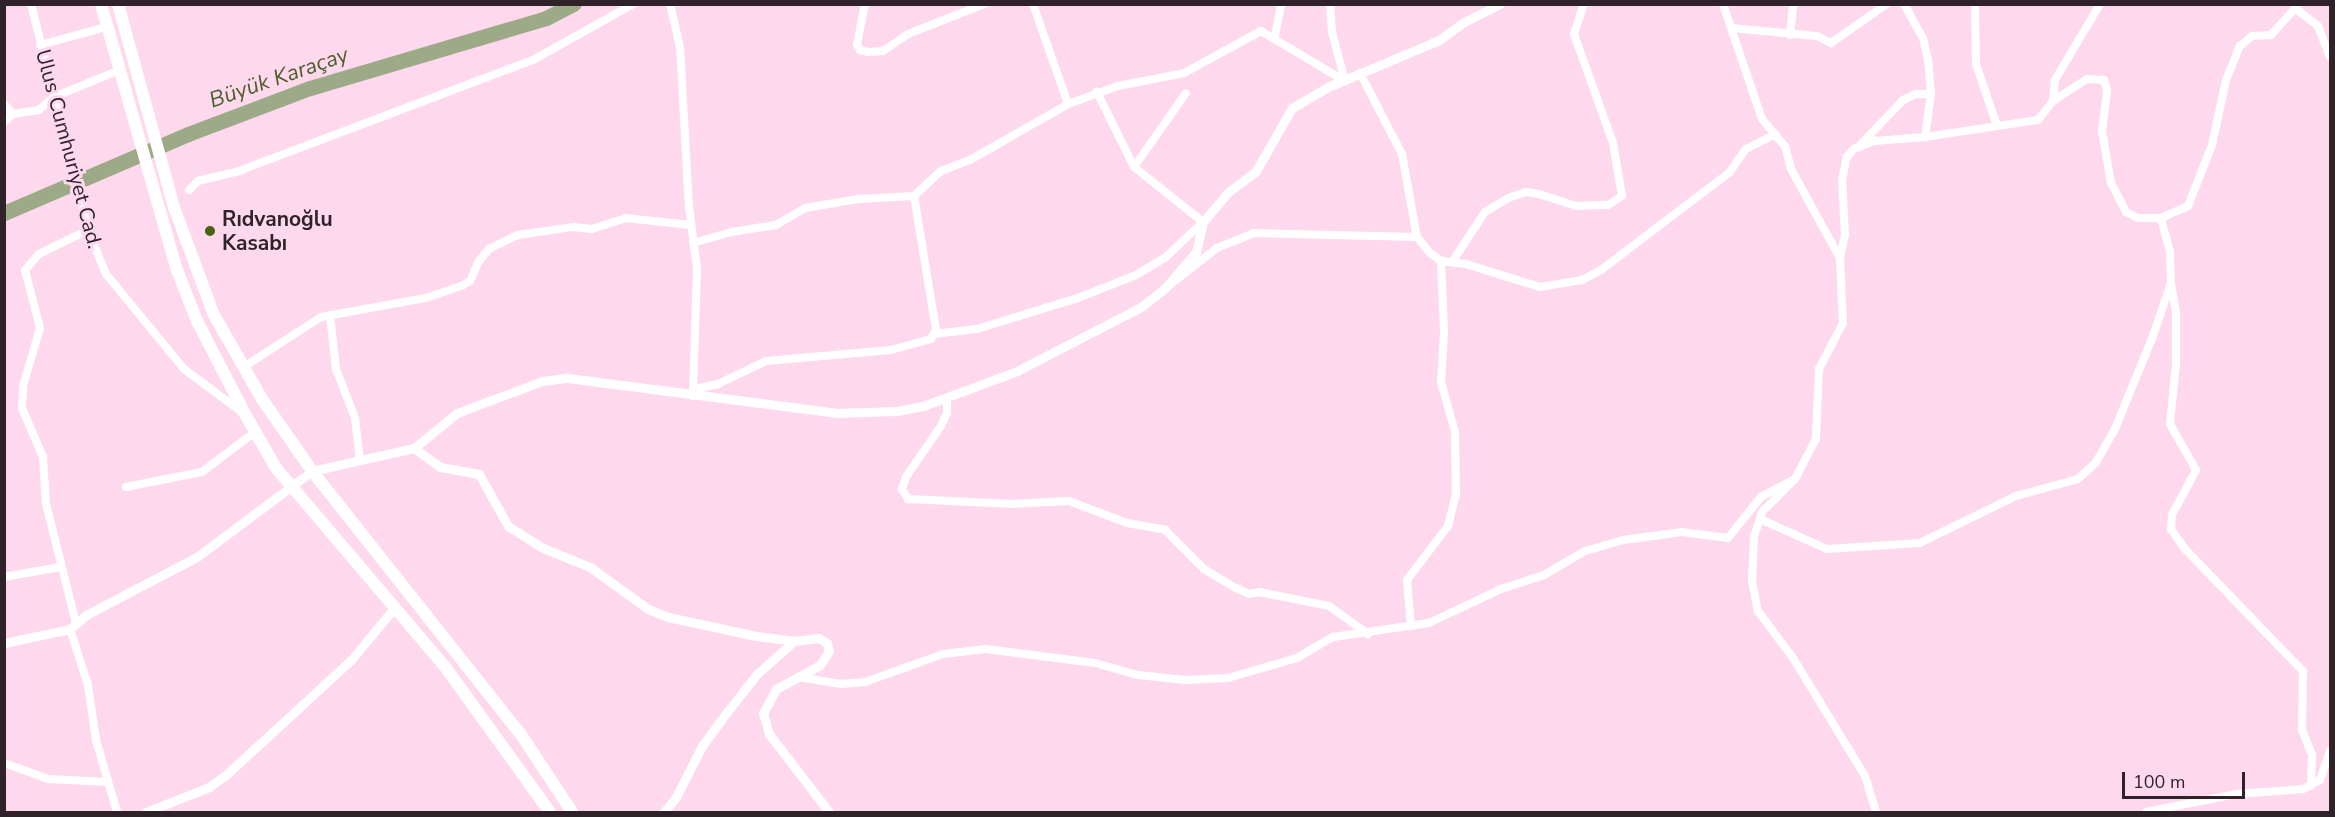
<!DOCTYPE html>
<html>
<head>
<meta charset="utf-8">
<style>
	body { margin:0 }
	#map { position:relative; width:2335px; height:817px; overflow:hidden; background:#fed9ed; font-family:"Nunito Sans",sans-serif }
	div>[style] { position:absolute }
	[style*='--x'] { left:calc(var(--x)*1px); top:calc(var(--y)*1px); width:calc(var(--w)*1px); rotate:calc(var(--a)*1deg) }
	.river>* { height:15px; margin:-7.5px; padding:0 7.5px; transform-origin:7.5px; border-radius:7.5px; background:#9caa87 }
	.minor>* { height:8px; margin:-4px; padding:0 4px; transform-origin:4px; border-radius:4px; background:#fff }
	.tertiary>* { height:9px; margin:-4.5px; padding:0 4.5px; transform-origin:4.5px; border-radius:4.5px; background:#fff }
	.trunk>* { height:12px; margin:-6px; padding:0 6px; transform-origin:6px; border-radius:6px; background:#fff }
	.dots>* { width:16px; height:16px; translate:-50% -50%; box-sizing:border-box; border:3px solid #fed9ed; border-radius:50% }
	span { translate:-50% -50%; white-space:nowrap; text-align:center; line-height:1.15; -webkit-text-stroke:6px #fed9ed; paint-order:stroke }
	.street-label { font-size:21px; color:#2f2229 }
	.poi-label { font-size:21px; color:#2f2229; font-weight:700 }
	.left { translate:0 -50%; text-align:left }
	.water-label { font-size:22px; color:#4c5f2a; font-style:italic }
	.frame { position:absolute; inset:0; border:6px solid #2f2229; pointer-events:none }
	.scale { position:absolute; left:2122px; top:772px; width:123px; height:27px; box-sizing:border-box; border:3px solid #2f2229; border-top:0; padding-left:8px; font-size:18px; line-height:21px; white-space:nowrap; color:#2f2229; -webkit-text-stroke:4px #fed9ed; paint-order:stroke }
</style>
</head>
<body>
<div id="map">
	<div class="river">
		<div style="--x:4;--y:213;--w:200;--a:-23.2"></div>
		<div style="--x:188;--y:134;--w:130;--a:-20.7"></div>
		<div style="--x:310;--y:88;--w:246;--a:-16.5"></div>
		<div style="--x:546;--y:18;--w:31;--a:-27"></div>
	</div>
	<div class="minor">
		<div style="--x:31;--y:4;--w:233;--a:75.8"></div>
		<div style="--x:88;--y:230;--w:48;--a:67.8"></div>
		<div style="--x:106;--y:274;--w:123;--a:50.6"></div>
		<div style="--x:184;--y:369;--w:72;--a:36.6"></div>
		<div style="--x:670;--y:4;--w:44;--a:76.9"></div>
		<div style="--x:680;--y:47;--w:160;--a:86.8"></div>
		<div style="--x:689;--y:207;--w:63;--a:82.6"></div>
		<div style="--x:697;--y:269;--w:127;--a:91.8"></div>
		<div style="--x:865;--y:4;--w:41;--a:101.3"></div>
		<div style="--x:857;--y:44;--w:7;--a:63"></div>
		<div style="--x:860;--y:50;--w:8;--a:14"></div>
		<div style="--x:868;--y:52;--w:15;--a:-4"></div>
		<div style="--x:883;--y:51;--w:30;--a:-34"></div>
		<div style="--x:908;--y:34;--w:82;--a:-21.5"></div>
		<div style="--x:1033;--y:4;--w:106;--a:70.7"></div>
		<div style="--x:1330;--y:4;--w:28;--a:86"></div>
		<div style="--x:1332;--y:32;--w:51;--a:75.1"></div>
		<div style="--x:1723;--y:4;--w:121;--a:71.3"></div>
		<div style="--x:1762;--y:119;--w:35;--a:50"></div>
		<div style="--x:1785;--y:146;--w:24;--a:75"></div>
		<div style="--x:1791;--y:169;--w:102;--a:61.2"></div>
		<div style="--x:1840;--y:258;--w:24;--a:-78"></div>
		<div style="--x:1845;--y:235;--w:55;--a:-93.1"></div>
		<div style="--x:1842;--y:180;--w:24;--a:-78"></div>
		<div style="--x:1847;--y:157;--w:11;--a:-49"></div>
		<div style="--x:1854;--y:149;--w:22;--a:-22"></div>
		<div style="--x:1874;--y:141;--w:51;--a:-4.5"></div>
		<div style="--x:1925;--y:137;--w:114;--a:-8.6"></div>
		<div style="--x:2038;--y:120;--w:24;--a:-52"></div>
		<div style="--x:2053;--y:101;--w:21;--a:-85"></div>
		<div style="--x:2055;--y:80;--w:88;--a:-59.4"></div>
		<div style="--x:1904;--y:4;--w:39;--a:61"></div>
		<div style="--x:1923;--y:38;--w:22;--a:77"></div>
		<div style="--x:1928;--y:59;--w:35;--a:85"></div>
		<div style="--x:1931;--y:94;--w:43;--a:97.9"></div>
		<div style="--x:1975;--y:9;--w:55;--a:89"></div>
		<div style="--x:1976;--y:64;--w:65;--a:71.3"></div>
		<div style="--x:1731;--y:28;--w:86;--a:5.3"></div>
		<div style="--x:1817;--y:36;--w:16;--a:27"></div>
		<div style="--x:1831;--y:43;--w:68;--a:-34.9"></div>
		<div style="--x:1790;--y:35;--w:31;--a:-84"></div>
		<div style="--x:1275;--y:36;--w:33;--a:-79"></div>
		<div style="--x:40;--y:45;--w:68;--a:-15.3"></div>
		<div style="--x:1360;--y:73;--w:91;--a:62.6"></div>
		<div style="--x:1402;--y:154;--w:84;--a:79.8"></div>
		<div style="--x:1417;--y:237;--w:21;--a:51"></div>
		<div style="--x:1430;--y:253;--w:14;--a:36"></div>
		<div style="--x:1441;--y:261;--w:25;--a:7"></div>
		<div style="--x:1466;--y:264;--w:77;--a:17.3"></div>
		<div style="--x:1540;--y:287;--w:43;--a:-9.5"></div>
		<div style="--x:1582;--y:280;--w:21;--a:-28"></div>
		<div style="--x:1601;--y:270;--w:161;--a:-37.2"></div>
		<div style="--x:1729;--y:173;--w:29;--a:-55"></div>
		<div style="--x:1746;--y:149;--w:33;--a:-27"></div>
		<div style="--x:4;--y:104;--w:13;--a:48"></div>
		<div style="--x:4;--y:122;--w:12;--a:-42"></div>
		<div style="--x:13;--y:114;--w:26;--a:-9"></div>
		<div style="--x:39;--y:110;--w:20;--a:-41"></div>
		<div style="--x:54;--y:97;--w:68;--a:-22.4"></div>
		<div style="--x:1861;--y:144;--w:61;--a:-46.3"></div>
		<div style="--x:1903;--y:100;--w:14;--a:-25"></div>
		<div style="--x:1916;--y:94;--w:15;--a:0"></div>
		<div style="--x:1134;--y:167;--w:90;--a:-54.9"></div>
		<div style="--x:189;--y:190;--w:13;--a:-45"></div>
		<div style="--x:198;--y:181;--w:42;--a:-13.7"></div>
		<div style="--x:239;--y:171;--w:316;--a:-20.7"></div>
		<div style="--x:535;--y:59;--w:112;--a:-29.3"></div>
		<div style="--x:2161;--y:218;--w:30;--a:-24"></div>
		<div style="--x:2188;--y:206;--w:66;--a:-68.5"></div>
		<div style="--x:2212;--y:145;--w:66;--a:-77.8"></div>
		<div style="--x:2226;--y:80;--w:37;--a:-68"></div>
		<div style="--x:2240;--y:46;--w:16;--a:-40"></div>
		<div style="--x:2252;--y:36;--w:19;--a:-3"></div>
		<div style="--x:2271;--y:35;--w:36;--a:-48"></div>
		<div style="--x:2295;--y:8;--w:29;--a:38"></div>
		<div style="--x:2318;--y:26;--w:33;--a:69"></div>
		<div style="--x:693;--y:243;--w:40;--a:-16"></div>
		<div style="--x:731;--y:232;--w:46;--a:-8.8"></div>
		<div style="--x:776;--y:225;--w:34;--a:-30"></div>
		<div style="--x:805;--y:208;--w:54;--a:-9.6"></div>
		<div style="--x:858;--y:199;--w:56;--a:-3.1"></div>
		<div style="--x:914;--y:196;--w:37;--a:-43"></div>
		<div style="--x:941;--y:171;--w:31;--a:-21"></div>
		<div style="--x:970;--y:160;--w:113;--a:-29.7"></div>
		<div style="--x:1068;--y:104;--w:53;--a:-19.8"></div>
		<div style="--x:1118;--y:86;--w:67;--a:-11.1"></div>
		<div style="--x:1184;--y:73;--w:88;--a:-28.6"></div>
		<div style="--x:1261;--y:31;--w:98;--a:30.8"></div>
		<div style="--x:1840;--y:258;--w:65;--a:87.4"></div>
		<div style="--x:1843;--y:323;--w:52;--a:117.6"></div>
		<div style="--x:1819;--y:369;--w:70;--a:92.5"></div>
		<div style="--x:1816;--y:439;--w:45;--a:117.7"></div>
		<div style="--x:1795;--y:479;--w:47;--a:135"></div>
		<div style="--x:1762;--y:512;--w:26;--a:108"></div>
		<div style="--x:1754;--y:537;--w:44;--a:92.6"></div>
		<div style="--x:1752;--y:581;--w:31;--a:79"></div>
		<div style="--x:1758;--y:611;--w:59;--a:53.3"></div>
		<div style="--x:1793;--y:658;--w:138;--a:58.6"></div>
		<div style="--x:1865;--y:776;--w:38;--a:73"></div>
		<div style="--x:1452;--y:262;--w:60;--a:-56.6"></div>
		<div style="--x:1485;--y:212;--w:27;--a:-31"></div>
		<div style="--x:1508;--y:198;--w:19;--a:-18"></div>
		<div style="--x:1526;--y:192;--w:13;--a:9"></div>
		<div style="--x:1539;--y:194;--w:38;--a:18"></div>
		<div style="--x:1575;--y:206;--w:33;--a:-2"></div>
		<div style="--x:1608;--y:205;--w:17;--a:-33"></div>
		<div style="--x:1622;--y:196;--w:54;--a:-99.6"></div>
		<div style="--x:1613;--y:143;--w:116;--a:-109.7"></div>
		<div style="--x:1574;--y:34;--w:32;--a:-72"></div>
		<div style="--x:2171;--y:284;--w:29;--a:80"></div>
		<div style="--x:2176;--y:313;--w:51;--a:90"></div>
		<div style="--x:2176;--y:364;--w:60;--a:95.7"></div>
		<div style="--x:2170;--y:424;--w:53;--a:60.5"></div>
		<div style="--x:2196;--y:470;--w:51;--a:118.1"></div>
		<div style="--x:2172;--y:515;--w:14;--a:94"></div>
		<div style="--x:2171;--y:529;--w:24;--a:55"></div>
		<div style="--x:2185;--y:549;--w:170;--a:46"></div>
		<div style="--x:2303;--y:671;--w:59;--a:91"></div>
		<div style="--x:2302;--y:730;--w:27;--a:68"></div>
		<div style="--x:2312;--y:755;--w:31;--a:92"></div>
		<div style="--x:1167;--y:287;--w:63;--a:-38"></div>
		<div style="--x:1217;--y:248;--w:40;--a:-22"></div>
		<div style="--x:1254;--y:233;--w:163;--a:1.4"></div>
		<div style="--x:330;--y:315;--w:54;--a:83.7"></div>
		<div style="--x:336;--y:369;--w:53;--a:68.8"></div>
		<div style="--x:355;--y:418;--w:43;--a:83.4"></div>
		<div style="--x:934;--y:334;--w:43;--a:-6.6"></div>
		<div style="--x:977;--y:329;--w:106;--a:-17.1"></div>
		<div style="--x:1078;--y:298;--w:62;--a:-21.6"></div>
		<div style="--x:1136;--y:275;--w:35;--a:-31"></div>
		<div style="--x:1166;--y:257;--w:51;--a:-43.4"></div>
		<div style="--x:1203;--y:222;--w:88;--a:-141.4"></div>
		<div style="--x:1134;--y:167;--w:84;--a:-116.3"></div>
		<div style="--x:245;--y:366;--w:90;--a:-32.8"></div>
		<div style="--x:321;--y:317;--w:107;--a:-10.3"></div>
		<div style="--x:426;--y:298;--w:39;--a:-19"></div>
		<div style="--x:463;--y:285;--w:8;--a:-30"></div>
		<div style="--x:470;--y:281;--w:22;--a:-66"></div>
		<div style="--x:479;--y:261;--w:16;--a:-50"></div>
		<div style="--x:489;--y:249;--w:32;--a:-26"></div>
		<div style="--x:518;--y:235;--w:56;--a:-8.3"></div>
		<div style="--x:573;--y:227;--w:19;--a:6"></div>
		<div style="--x:592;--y:229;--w:35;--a:-18"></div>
		<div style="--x:625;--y:218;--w:66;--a:6.1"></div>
		<div style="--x:695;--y:389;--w:24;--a:-12"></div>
		<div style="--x:718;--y:384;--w:53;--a:-25.6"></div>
		<div style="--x:766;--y:361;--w:125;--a:-5"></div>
		<div style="--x:891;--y:350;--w:41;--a:-15.4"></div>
		<div style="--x:931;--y:339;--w:10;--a:-61"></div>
		<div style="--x:936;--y:330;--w:136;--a:-99.3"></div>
		<div style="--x:947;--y:398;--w:15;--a:90"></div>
		<div style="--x:947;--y:413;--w:14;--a:115"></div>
		<div style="--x:941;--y:426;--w:62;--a:124.5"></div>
		<div style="--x:906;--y:477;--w:13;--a:108"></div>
		<div style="--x:902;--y:489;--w:12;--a:59"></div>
		<div style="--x:908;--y:499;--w:105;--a:2.7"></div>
		<div style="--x:1013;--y:504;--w:56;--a:-3.1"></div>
		<div style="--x:1069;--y:501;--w:62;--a:20.8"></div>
		<div style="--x:1127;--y:523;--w:39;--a:10"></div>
		<div style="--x:1165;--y:530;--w:55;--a:45"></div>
		<div style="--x:1204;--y:569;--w:37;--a:31"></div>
		<div style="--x:1236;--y:588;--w:14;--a:25"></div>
		<div style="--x:1249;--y:594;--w:10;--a:-11"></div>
		<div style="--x:1259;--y:592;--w:71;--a:11.3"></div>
		<div style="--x:1329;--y:606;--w:48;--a:35.7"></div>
		<div style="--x:126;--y:487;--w:77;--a:-11.2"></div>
		<div style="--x:202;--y:472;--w:66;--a:-37"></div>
		<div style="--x:1760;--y:519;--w:73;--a:24.1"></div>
		<div style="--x:1827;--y:549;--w:93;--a:-3.7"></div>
		<div style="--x:1920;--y:543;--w:107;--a:-26.1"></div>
		<div style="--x:2016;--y:496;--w:64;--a:-15.3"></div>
		<div style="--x:2078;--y:479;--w:25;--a:-43"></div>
		<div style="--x:2096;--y:462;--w:38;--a:-60"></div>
		<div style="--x:2115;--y:429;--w:100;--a:-67.8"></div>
		<div style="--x:2153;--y:336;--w:56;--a:-71.2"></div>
		<div style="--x:2171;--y:283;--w:31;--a:-92"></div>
		<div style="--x:2170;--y:252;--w:35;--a:-105"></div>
		<div style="--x:2161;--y:218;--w:23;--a:180"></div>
		<div style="--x:2138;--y:218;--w:13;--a:-153"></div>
		<div style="--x:2126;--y:212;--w:33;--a:-117"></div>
		<div style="--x:2111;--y:183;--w:53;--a:-99.8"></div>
		<div style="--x:2102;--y:131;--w:41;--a:-83"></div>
		<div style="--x:2107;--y:90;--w:10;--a:-107"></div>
		<div style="--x:2104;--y:80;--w:17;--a:-177"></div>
		<div style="--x:2087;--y:79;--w:40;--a:147.1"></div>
		<div style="--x:4;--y:577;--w:57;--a:-10.1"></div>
		<div style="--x:76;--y:623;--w:123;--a:-104.1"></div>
		<div style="--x:46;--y:504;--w:47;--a:-93.7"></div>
		<div style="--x:43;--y:457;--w:53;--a:-113.2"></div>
		<div style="--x:22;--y:408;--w:22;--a:-87"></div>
		<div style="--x:23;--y:386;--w:60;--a:-73.7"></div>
		<div style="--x:40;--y:328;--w:60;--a:-104.5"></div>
		<div style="--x:25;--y:270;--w:21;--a:-49"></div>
		<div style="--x:39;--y:254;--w:55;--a:-26.1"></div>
		<div style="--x:1411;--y:626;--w:46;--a:-95"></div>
		<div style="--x:1407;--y:580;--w:68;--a:-52.8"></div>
		<div style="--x:1448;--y:526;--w:32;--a:-76"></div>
		<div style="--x:1456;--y:495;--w:63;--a:-90.9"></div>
		<div style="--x:1455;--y:432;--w:52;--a:-105.6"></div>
		<div style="--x:1441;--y:382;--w:50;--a:-86.6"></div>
		<div style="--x:1444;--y:332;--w:71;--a:-92.4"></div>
		<div style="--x:70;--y:629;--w:59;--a:72.2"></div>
		<div style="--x:88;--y:685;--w:56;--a:81.7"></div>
		<div style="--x:96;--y:740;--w:75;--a:73.7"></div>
		<div style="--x:798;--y:677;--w:44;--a:9.2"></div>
		<div style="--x:841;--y:684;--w:24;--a:-5"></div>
		<div style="--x:865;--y:682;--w:83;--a:-19.7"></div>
		<div style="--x:943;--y:654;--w:43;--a:-6.6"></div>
		<div style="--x:986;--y:649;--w:110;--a:7.3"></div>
		<div style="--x:1095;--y:663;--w:45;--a:15.6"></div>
		<div style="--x:1138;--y:675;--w:47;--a:6.1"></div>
		<div style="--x:1185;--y:680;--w:43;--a:-2.7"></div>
		<div style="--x:1228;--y:678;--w:72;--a:-16.2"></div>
		<div style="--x:1297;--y:658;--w:42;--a:-30.3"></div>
		<div style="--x:1333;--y:637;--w:97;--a:-8.3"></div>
		<div style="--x:1429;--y:623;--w:80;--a:-25.3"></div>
		<div style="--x:1501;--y:589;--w:45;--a:-18"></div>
		<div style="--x:1544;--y:575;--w:48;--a:-30.3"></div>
		<div style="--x:1585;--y:551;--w:40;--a:-16"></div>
		<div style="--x:1623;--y:540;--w:60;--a:-7.7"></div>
		<div style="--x:1682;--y:532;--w:46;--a:7.4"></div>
		<div style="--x:1728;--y:538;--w:53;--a:-51.2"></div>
		<div style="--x:1761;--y:497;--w:38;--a:-28"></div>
		<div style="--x:4;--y:763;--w:47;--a:20"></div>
		<div style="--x:48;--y:779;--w:59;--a:2.9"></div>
		<div style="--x:2146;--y:812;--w:93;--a:-11.2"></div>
		<div style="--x:2237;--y:794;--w:66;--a:-4.3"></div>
		<div style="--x:2303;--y:789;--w:19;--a:-28"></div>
		<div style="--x:2320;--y:780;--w:31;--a:-71"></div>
	</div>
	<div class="tertiary">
		<div style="--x:414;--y:448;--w:32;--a:36"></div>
		<div style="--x:440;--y:467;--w:40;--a:10"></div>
		<div style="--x:479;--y:474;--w:60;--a:60.9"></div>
		<div style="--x:508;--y:526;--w:41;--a:32.2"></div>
		<div style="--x:543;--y:548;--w:51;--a:22"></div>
		<div style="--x:590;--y:567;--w:72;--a:35.9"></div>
		<div style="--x:648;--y:609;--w:22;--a:22"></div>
		<div style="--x:668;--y:617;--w:90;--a:12.2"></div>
		<div style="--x:756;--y:636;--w:38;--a:7"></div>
		<div style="--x:794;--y:641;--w:25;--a:-7"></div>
		<div style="--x:819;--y:638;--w:9;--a:32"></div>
		<div style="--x:827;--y:643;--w:8;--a:76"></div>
		<div style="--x:829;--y:651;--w:17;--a:123"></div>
		<div style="--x:820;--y:665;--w:50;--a:151.4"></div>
		<div style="--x:776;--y:689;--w:27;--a:118"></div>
		<div style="--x:763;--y:713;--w:22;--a:74"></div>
		<div style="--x:769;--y:734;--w:98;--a:52.4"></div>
		<div style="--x:4;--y:643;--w:67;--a:-12"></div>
		<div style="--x:70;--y:629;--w:21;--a:-41"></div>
		<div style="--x:86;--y:615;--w:125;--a:-27.6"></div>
		<div style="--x:197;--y:557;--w:144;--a:-36.8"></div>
		<div style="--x:312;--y:471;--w:105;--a:-12.7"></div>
		<div style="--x:414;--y:448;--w:55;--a:-39.1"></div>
		<div style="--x:457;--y:413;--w:91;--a:-20.6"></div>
		<div style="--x:542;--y:381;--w:26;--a:-7"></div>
		<div style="--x:568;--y:378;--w:270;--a:7.4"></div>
		<div style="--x:836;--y:413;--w:61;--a:-1.9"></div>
		<div style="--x:897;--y:411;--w:26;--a:-11"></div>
		<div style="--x:923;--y:406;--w:100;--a:-20.4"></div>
		<div style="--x:1017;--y:371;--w:140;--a:-27.3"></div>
		<div style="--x:1141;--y:307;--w:31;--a:-38"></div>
		<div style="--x:1165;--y:288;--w:48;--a:-49.3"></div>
		<div style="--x:1196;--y:252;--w:31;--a:-77"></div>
		<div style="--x:1203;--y:222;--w:38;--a:-50"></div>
		<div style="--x:1227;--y:193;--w:36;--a:-37"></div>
		<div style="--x:1256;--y:171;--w:73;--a:-60.3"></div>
		<div style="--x:1292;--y:108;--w:42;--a:-30.3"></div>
		<div style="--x:1328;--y:87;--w:121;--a:-22.9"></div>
		<div style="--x:1439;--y:40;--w:31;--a:-36"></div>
		<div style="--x:1464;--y:22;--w:40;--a:-26.6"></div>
		<div style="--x:146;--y:812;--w:68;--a:-21.6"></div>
		<div style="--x:209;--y:787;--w:24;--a:-36"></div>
		<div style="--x:228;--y:773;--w:167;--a:-42.6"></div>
		<div style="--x:351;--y:660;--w:69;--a:-50.3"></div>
		<div style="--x:664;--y:812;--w:19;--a:-51"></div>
		<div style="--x:676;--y:797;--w:57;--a:-63"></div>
		<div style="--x:702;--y:746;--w:42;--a:-53.7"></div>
		<div style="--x:727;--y:712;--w:48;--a:-51.7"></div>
		<div style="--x:757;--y:674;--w:50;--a:-41.7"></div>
	</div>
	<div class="trunk">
		<div style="--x:101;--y:4;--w:277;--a:74.1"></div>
		<div style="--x:177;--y:270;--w:55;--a:68.6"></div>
		<div style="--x:197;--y:321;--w:105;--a:62.7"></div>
		<div style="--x:245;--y:414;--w:62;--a:60.1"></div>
		<div style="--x:276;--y:468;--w:262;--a:49.6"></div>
		<div style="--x:446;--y:668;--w:178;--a:54.2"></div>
		<div style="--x:118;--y:4;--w:211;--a:74.6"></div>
		<div style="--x:174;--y:207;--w:113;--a:69.8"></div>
		<div style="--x:213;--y:313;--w:99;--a:60.3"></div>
		<div style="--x:262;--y:399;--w:88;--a:55.2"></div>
		<div style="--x:312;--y:471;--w:335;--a:51.6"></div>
		<div style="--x:520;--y:733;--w:95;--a:56.6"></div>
	</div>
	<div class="dots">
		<div style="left:210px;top:231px;background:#48610f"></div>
	</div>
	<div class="street-label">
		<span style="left:69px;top:149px;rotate:75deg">Ulus Cumhuriyet Cad.</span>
	</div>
	<div class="poi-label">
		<span class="left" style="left:222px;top:231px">Rıdvanoğlu<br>Kasabı</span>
	</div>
	<div class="water-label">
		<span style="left:279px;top:78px;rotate:-19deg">Büyük Karaçay</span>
	</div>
	<div class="frame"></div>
	<div class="scale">100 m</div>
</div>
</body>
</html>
